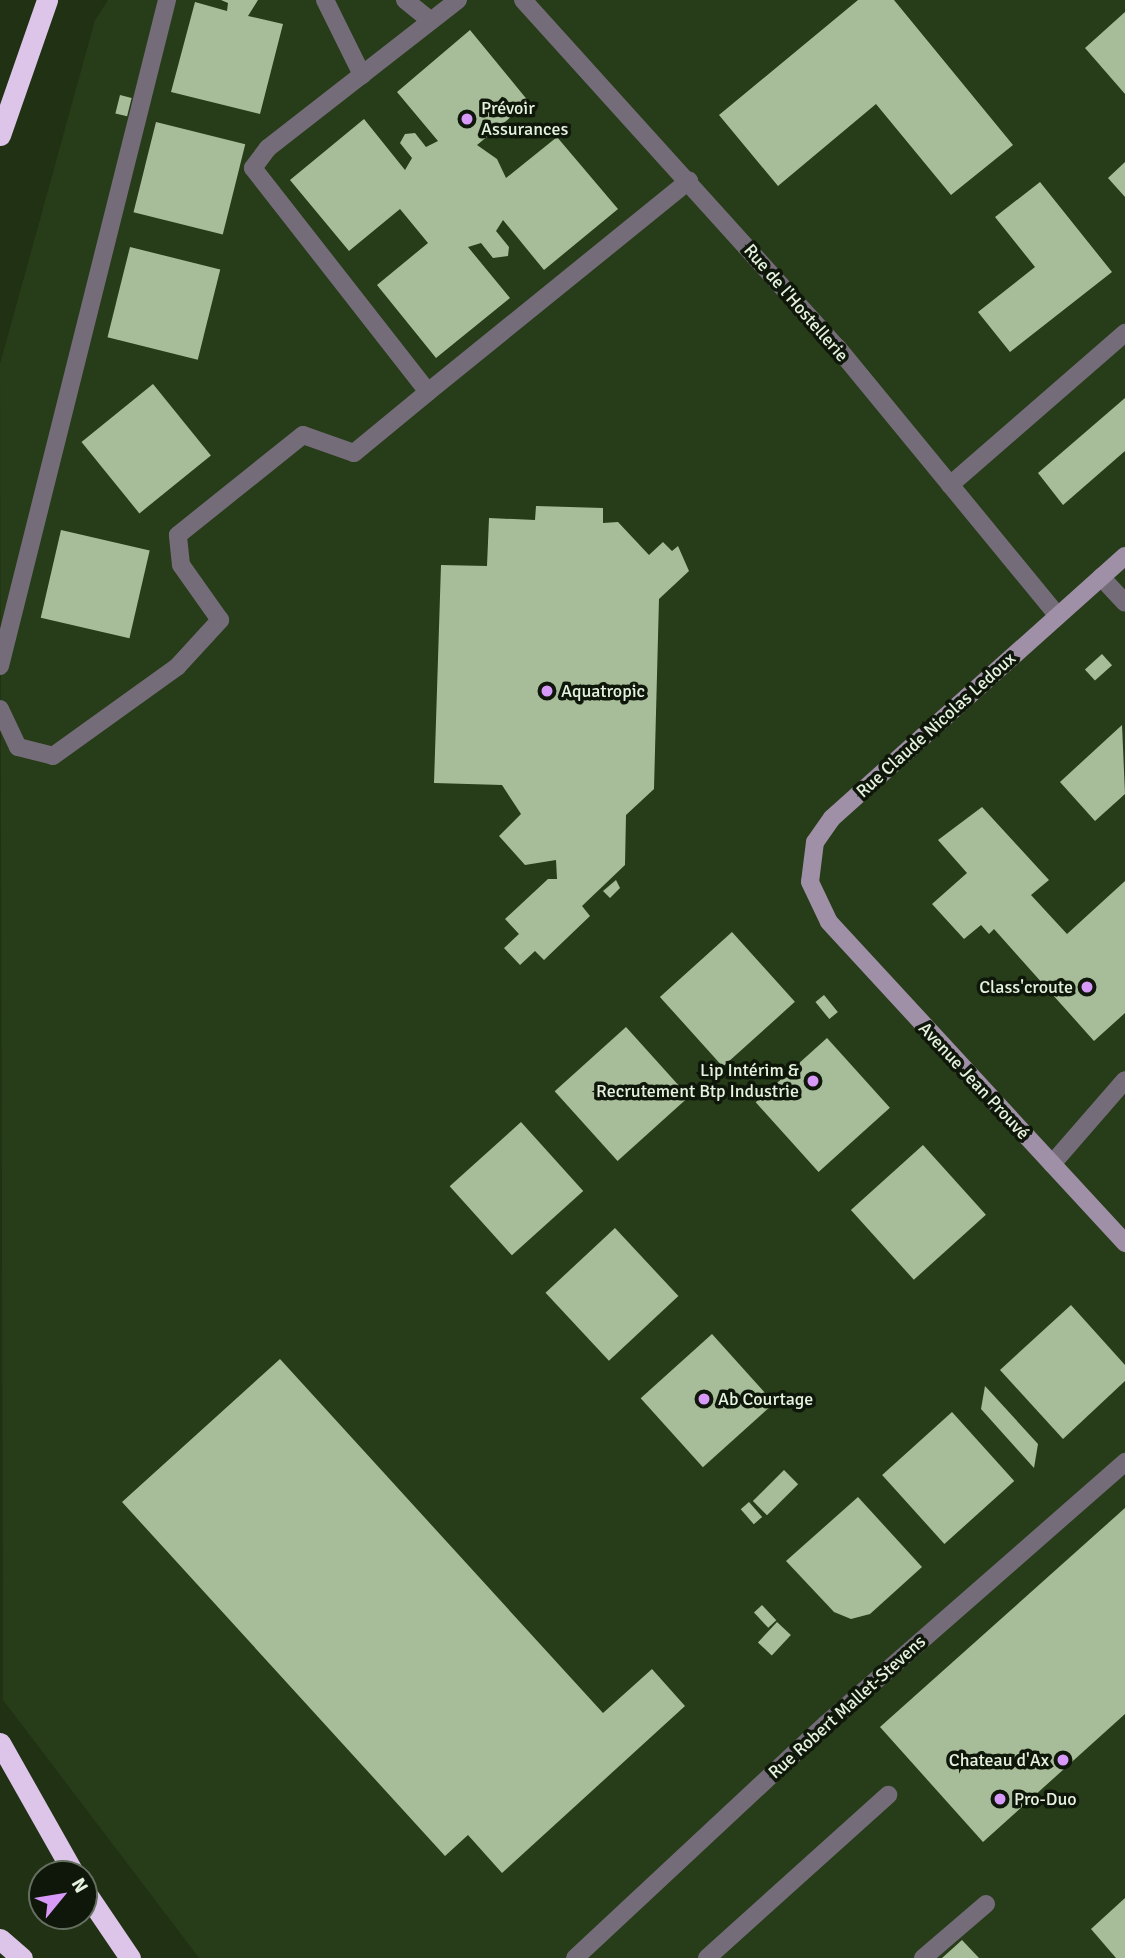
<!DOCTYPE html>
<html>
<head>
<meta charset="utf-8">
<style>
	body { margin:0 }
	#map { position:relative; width:1125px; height:1958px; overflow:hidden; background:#203114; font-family:Signika,sans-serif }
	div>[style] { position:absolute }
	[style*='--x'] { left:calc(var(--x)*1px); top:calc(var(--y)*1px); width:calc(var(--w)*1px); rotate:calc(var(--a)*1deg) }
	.built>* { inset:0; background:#273c18 }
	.building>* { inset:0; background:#a7bd99; transform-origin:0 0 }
	.lane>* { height:18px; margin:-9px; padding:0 9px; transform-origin:9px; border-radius:9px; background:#756c7a }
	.street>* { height:18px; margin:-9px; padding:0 9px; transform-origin:9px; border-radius:9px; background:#756c7a }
	.secondary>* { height:18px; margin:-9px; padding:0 9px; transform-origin:9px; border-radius:9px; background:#9f90a7 }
	.highway>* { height:21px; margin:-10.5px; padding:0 10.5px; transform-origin:10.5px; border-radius:10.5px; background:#dcc5e9 }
	.dots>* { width:19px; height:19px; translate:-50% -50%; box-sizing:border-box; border:4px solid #0f170a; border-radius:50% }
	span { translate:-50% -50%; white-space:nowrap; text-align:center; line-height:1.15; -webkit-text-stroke:7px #0f170a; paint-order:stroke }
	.poi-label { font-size:18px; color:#e6f2df }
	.left { translate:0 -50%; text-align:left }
	.right { translate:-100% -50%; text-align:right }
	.street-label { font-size:18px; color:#e6f2df }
	.north { position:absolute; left:28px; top:1860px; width:70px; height:70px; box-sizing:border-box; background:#0f170a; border:2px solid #656f5f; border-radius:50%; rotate:60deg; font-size:19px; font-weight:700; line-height:28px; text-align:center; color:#e6f2df }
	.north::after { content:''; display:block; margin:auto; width:24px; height:32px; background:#d89af8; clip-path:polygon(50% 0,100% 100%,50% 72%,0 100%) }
</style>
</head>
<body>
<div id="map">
	<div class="built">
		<div style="clip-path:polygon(108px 0,1125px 0,1125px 1958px,199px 1958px,3px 1700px,0 364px,95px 20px)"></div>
	</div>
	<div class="building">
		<div style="clip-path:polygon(221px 0,258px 0,248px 16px,283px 24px,260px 114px,171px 92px,195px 2px,227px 11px,228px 3px)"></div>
		<div style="clip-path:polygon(858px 0,894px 0,1013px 145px,951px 195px,876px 104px,778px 186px,719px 115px)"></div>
		<div style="clip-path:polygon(1125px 12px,1125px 94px,1085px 48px)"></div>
		<div style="clip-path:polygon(470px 30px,529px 102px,477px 145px,497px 159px,506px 178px,557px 137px,618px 209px,544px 270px,503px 220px,496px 231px,509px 247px,508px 256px,493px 258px,481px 243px,468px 247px,510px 298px,436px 358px,377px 285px,428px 243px,400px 209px,349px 251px,290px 180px,364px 119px,405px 170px,412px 158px,400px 143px,405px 134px,415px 133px,426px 147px,438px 141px,397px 92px)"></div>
		<div style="left:120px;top:95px;width:12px;height:19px;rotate:14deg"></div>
		<div style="left:156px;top:122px;width:92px;height:93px;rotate:14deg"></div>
		<div style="clip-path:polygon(1125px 162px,1125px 197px,1108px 178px)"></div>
		<div style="clip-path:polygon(1040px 182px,1112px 272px,1010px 352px,978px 312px,1035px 267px,995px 217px)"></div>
		<div style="left:130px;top:247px;width:93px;height:93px;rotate:14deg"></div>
		<div style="left:153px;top:384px;width:92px;height:92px;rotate:51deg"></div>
		<div style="clip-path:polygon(1125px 398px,1125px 451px,1063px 505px,1038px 473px)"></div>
		<div style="clip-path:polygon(536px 506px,603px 508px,603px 523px,618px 522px,649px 555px,663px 542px,672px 551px,678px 546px,689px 571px,659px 599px,654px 789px,626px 815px,625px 865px,582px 906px,590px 916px,544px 960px,535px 951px,520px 965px,504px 948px,519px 934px,505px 919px,548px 879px,557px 879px,556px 860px,525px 865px,499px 836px,521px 814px,502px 785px,434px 783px,441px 565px,487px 566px,489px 518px,535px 520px)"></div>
		<div style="left:61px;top:530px;width:91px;height:90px;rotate:13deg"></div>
		<div style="left:1102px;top:654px;width:15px;height:23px;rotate:48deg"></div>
		<div style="clip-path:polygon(1122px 725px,1125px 794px,1095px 821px,1060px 782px)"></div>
		<div style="clip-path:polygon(982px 807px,1049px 880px,1031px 895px,1067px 934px,1125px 881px,1125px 1013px,1094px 1041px,994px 929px,989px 934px,981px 925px,964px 939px,932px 904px,967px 873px,938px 840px)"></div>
		<div style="clip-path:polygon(616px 880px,620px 888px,610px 898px,603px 891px)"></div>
		<div style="left:732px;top:932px;width:94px;height:97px;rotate:48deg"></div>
		<div style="left:824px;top:995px;width:22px;height:11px;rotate:51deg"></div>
		<div style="left:626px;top:1027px;width:94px;height:96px;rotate:48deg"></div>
		<div style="left:827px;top:1038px;width:94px;height:96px;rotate:48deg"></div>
		<div style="left:521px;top:1122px;width:93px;height:96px;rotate:48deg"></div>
		<div style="left:923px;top:1145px;width:94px;height:97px;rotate:48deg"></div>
		<div style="left:615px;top:1228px;width:93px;height:95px;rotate:47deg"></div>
		<div style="clip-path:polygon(1071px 1305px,1125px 1365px,1125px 1381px,1063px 1439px,1000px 1370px)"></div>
		<div style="left:712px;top:1334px;width:93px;height:96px;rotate:48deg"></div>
		<div style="clip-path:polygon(280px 1359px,603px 1713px,652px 1669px,685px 1706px,502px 1873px,468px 1835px,445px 1856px,122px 1502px)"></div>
		<div style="clip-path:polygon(985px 1386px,1038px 1444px,1034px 1468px,981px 1409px)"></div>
		<div style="left:952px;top:1412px;width:93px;height:94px;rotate:48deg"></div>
		<div style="left:784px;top:1470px;width:20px;height:44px;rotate:45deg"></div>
		<div style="clip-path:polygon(858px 1497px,922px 1567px,870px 1614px,851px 1619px,834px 1612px,786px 1561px)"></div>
		<div style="left:749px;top:1502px;width:20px;height:11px;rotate:49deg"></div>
		<div style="clip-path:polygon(1125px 1508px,1125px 1714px,983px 1842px,880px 1727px)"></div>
		<div style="left:762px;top:1605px;width:21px;height:11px;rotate:47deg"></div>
		<div style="left:777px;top:1622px;width:19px;height:28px;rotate:43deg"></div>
		<div style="clip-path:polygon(1125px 1898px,1125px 1958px,1116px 1958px,1091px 1929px)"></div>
		<div style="clip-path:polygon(962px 1940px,979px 1958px,942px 1958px)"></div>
	</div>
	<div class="lane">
		<div style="--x:325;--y:0;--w:84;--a:63.7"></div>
		<div style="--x:405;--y:0;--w:33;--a:39"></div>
		<div style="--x:458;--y:0;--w:241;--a:142.1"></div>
		<div style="--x:268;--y:148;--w:25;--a:127"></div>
		<div style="--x:253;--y:168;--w:284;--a:52"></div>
		<div style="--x:428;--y:392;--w:336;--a:-39"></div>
		<div style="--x:950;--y:485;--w:232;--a:-41"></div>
		<div style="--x:1101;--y:577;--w:35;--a:47"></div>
		<div style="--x:0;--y:666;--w:687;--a:-75.92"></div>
		<div style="--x:0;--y:709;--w:42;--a:64.7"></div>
		<div style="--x:18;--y:747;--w:36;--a:14"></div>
		<div style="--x:53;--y:756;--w:153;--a:-35.7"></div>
		<div style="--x:177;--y:667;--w:64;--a:-47.5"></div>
		<div style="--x:220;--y:620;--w:67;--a:-125.3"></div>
		<div style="--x:181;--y:565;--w:30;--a:-96"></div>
		<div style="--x:178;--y:535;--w:160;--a:-38.7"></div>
		<div style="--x:303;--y:435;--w:54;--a:19.4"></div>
		<div style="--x:354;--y:453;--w:96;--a:-39.5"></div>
		<div style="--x:1052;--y:1164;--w:111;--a:-49"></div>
		<div style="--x:707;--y:1958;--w:244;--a:-42"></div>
		<div style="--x:923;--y:1958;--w:83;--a:-40.6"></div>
	</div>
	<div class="street">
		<div style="--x:523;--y:0;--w:468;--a:47.9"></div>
		<div style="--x:837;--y:347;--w:348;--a:50.6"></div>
		<div style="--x:575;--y:1958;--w:343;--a:-43"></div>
		<div style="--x:826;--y:1724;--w:398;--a:-41.2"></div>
	</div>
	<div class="secondary">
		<div style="--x:1125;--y:556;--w:393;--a:138.2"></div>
		<div style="--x:832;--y:818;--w:29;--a:125"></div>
		<div style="--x:815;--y:842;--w:40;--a:97.1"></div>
		<div style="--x:810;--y:882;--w:44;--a:64.6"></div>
		<div style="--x:829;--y:922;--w:437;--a:47.3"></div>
	</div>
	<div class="highway">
		<div style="--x:0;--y:135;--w:143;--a:-70.8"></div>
		<div style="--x:0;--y:1743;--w:150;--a:60.5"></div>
		<div style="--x:84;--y:1890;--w:82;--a:55.9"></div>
		<div style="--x:0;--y:1939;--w:29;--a:41"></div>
	</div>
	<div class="dots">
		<div style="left:467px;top:119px;background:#d89af8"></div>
		<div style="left:547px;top:691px;background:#d89af8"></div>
		<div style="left:1087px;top:987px;background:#d89af8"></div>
		<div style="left:813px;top:1081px;background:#d89af8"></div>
		<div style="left:704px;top:1399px;background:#d89af8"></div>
		<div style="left:1063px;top:1760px;background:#d89af8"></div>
		<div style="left:1000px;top:1799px;background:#d89af8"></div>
	</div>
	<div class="poi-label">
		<span class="left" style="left:481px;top:119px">Prévoir<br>Assurances</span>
		<span class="left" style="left:561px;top:691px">Aquatropic</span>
		<span class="right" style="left:1073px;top:987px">Class'croute</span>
		<span class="right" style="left:799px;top:1081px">Lip Intérim &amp;<br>Recrutement Btp Industrie</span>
		<span class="left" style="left:718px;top:1399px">Ab Courtage</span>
		<span class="right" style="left:1049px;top:1760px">Chateau d'Ax</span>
		<span class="left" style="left:1014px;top:1799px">Pro-Duo</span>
	</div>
	<div class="street-label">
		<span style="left:796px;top:303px;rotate:49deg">Rue de l'Hostellerie</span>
		<span style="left:936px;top:725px;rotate:-42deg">Rue Claude Nicolas Ledoux</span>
		<span style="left:974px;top:1081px;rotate:47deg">Avenue Jean Prouvé</span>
		<span style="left:847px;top:1707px;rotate:-42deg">Rue Robert Mallet-Stevens</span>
	</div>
	<div class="north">N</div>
</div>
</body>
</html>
